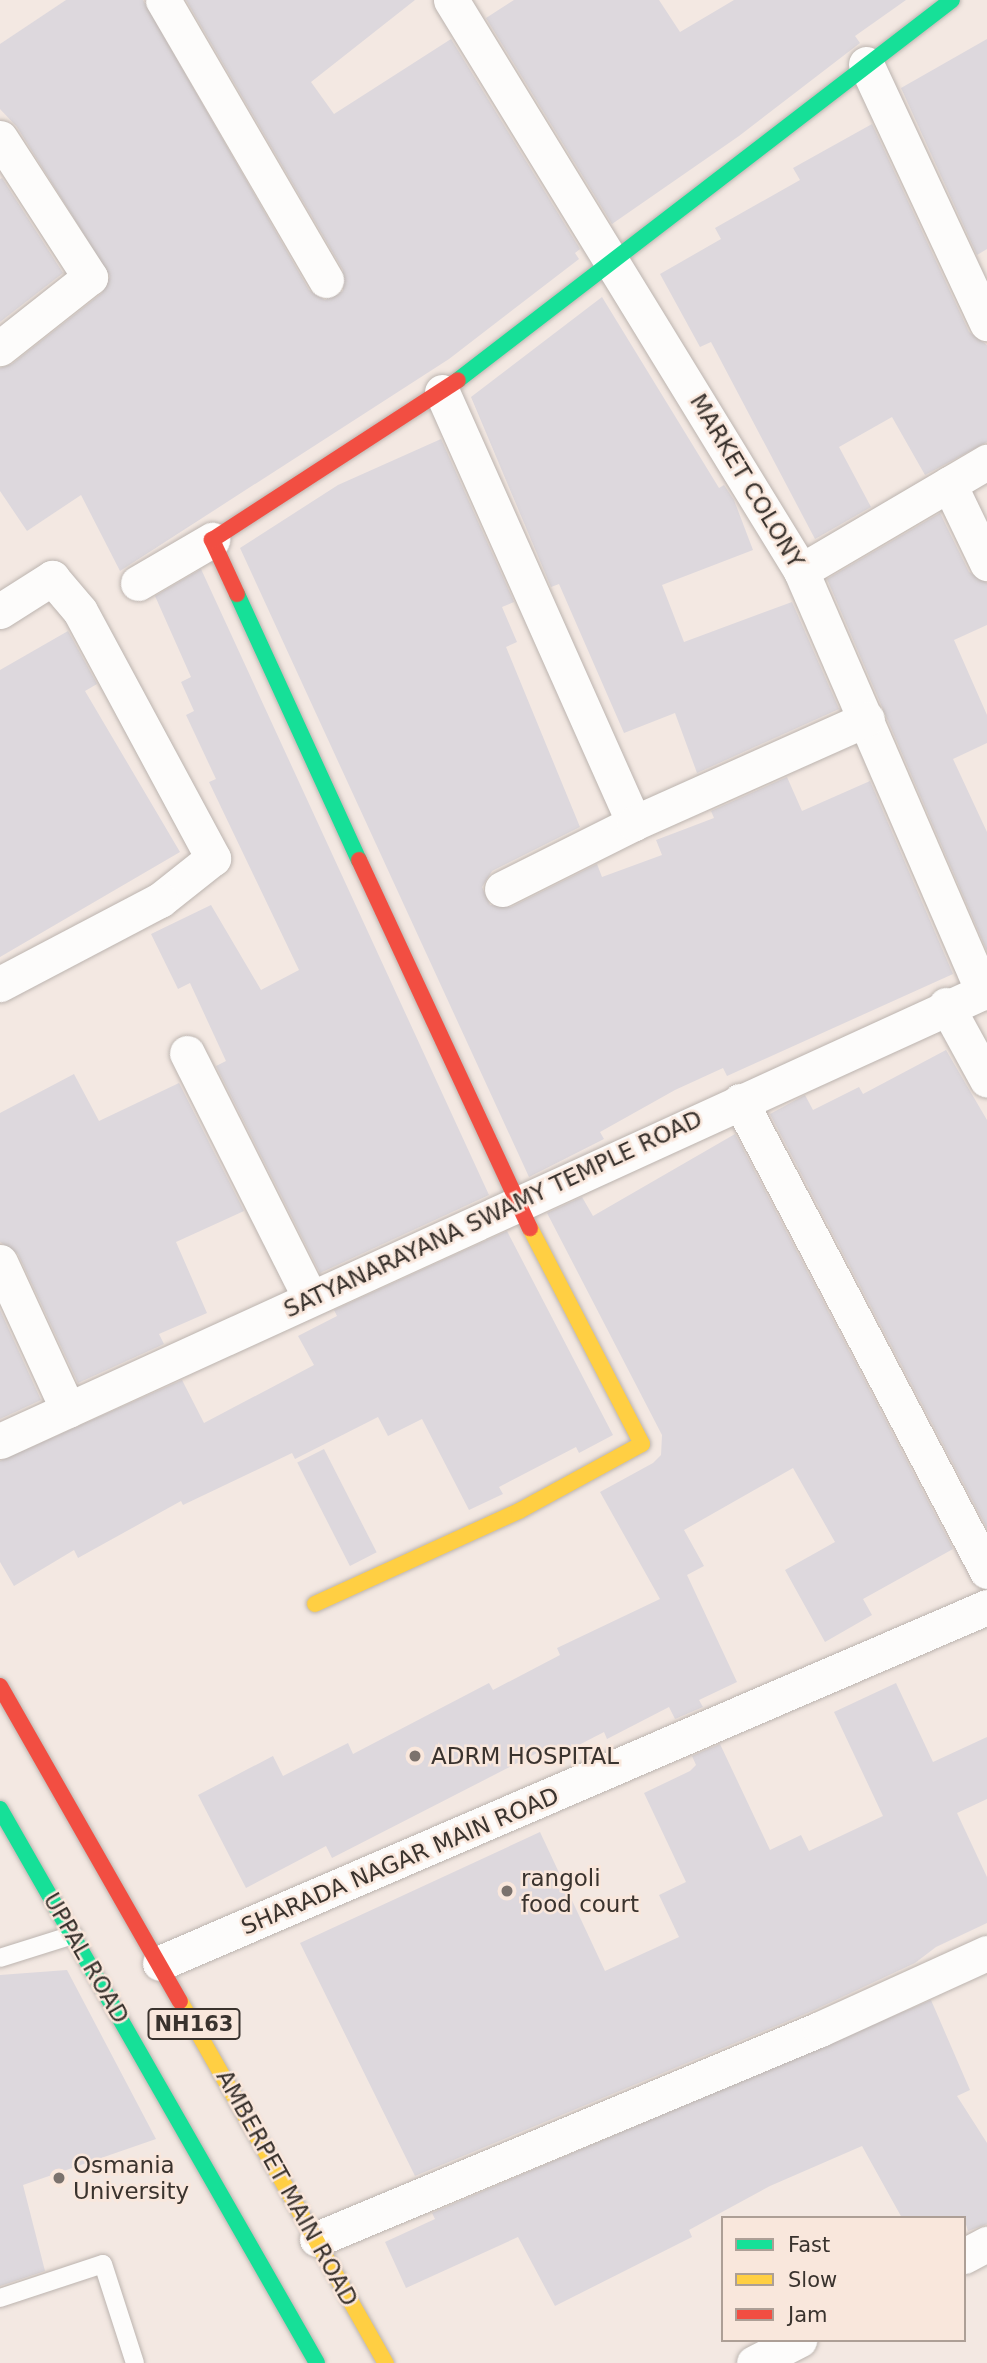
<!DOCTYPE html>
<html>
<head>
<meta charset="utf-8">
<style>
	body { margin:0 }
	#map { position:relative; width:987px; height:2363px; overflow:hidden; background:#f3e8e2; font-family:"DejaVu Sans",sans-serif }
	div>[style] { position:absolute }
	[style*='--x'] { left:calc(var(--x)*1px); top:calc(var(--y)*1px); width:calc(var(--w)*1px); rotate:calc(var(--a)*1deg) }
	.building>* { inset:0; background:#ddd8dd; transform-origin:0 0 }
	.roads { filter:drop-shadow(0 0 2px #bcb4af) drop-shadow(0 0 2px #bcb4af) }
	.lane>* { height:18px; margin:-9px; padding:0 9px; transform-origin:9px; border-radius:9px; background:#fdfcfb }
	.street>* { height:35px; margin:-17.5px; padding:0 17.5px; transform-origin:17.5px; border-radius:17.5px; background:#fdfcfb }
	.fast>* { height:16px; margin:-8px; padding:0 8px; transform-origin:8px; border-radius:8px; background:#16e098 }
	.slow>* { height:16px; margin:-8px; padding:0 8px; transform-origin:8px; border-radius:8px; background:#ffcf43 }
	.jam>* { height:16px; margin:-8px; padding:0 8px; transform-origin:8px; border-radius:8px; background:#f24e42 }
	.dots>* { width:19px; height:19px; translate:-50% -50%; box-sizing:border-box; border:4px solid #f9e7dc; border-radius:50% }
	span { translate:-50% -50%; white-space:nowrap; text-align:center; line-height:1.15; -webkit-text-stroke:5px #f9e7dc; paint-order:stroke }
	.shield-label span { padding:2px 5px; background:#f9e7dc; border:2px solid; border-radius:5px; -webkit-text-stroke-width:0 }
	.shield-label { font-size:21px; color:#3a332e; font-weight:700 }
	.street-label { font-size:23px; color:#3a332e }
	.poi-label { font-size:23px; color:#3a332e }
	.left { translate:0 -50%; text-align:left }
	.legend { position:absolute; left:721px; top:2216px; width:245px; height:126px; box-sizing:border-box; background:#f9e7dc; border:2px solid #ad9f96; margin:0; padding:9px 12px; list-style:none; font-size:21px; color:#3a332e }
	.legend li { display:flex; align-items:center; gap:14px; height:35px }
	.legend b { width:35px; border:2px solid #ad9f96 }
</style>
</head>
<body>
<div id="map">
	<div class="building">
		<div style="clip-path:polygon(66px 0,143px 0,309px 290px,325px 300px,343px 291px,343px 270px,186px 0,415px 0,311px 82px,334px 114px,451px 39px,580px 249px,575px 253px,579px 259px,449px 359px,120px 571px,81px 495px,27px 531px,0 491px,0 368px,12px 364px,102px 293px,110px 276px,17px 127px,0 109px,0 44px)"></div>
		<div style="clip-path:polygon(514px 0,659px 0,680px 32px,734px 0,906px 0,855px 36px,860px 43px,739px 136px,612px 224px,486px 18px)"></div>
		<div style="clip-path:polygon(987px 39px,987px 249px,977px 255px,901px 88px)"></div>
		<div style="clip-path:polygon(872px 124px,969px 332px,987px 345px,987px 442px,925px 475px,892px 417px,839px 447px,871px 507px,815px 539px,711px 342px,700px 347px,660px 274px,721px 239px,715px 228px,800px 180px,793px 168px)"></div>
		<div style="clip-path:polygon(2px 178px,63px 273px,0 322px,0 179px)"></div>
		<div style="clip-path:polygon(602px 297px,719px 488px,724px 485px,734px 500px,753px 550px,662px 585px,684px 642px,792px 602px,839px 709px,697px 773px,675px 713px,624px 733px,559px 584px,551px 587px,471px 397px)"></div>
		<div style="clip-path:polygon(441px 439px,514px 602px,502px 607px,517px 642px,506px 647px,580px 827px,492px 871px,482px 887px,490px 905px,511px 907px,597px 864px,602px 877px,662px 855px,656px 840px,714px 818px,711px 811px,787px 777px,802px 811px,870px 781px,953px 974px,727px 1076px,723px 1068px,675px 1090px,600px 1132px,604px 1139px,529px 1177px,240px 548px,338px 485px)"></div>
		<div style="clip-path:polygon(940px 513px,969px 572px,987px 583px,987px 625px,954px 640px,987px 715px,987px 743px,953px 759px,987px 832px,987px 951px,827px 579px)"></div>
		<div style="clip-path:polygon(201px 569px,489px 1195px,320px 1273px,216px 1066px,226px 1061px,190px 983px,178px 989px,151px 934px,211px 905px,261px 990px,299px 970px,209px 782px,216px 779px,186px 715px,194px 711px,181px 682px,191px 677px,155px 596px)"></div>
		<div style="clip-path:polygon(68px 631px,97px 684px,85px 691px,180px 852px,0 957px,0 670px)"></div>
		<div style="clip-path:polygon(946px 1050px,987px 1120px,987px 1528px,770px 1114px,805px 1095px,813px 1110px,859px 1087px,863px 1094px)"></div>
		<div style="clip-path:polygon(74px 1074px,99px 1121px,179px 1083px,244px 1211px,176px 1242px,207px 1313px,159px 1334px,164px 1344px,78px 1383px,18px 1254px,0 1242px,0 1113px)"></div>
		<div style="clip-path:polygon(735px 1134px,953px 1549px,863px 1599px,872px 1615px,825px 1642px,785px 1570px,835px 1542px,793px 1468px,684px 1530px,704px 1566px,687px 1575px,737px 1682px,699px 1700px,703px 1707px,675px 1719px,669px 1707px,607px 1739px,604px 1732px,542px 1764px,537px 1753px,332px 1858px,326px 1846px,246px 1888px,198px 1795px,273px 1756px,283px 1776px,348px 1743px,353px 1754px,489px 1683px,493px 1690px,560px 1655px,557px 1648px,660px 1599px,600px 1492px,653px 1463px,661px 1455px,662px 1435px,547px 1213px,582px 1197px,593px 1216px)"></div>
		<div style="clip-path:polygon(507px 1231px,613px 1435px,579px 1453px,576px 1447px,499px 1487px,503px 1494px,469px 1510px,422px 1419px,388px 1436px,378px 1417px,295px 1459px,292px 1453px,183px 1505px,181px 1501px,78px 1558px,74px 1550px,14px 1586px,0 1562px,0 1461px,182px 1380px,204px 1423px,314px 1365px,298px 1336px,337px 1316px,334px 1310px)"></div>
		<div style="clip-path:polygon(0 1310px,41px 1400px,0 1419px)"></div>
		<div style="left:324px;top:1449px;width:116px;height:30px;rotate:63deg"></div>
		<div style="clip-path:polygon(896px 1683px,933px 1762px,987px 1737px,987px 1799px,957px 1813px,987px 1877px,987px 1923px,936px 1947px,915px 1963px,812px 2011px,415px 2176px,300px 1943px,540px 1832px,605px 1971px,679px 1937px,659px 1895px,686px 1882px,644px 1793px,690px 1771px,696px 1765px,692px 1756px,720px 1744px,770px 1850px,801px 1835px,809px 1851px,883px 1816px,834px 1712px)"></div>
		<div style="clip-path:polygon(67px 1970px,156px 2139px,23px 2185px,45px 2271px,0 2286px,0 1975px)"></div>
		<div style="clip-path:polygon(931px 2000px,970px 2090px,957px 2096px,987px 2143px,987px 2224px,968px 2231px,964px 2218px,902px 2218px,862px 2146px,770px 2186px,689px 2230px,692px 2237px,555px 2306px,518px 2237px,406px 2288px,385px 2242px,435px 2219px,432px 2213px)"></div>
	</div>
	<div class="roads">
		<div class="lane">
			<div style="--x:0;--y:1958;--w:77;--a:-17.5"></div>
			<div style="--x:0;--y:2298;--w:108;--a:-18.3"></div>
			<div style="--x:103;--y:2264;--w:104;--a:72.1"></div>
		</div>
		<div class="street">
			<div style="--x:163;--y:0;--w:324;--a:59.8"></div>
			<div style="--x:451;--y:0;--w:670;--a:58.49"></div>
			<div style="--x:801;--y:571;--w:459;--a:66.6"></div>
			<div style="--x:866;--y:64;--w:286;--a:65"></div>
			<div style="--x:0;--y:138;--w:166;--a:57.1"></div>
			<div style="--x:90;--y:277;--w:115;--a:141.7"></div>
			<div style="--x:442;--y:392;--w:472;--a:66"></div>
			<div style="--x:949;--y:484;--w:88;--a:64.3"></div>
			<div style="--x:801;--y:571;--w:216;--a:-30.4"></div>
			<div style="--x:138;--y:583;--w:86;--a:-30.2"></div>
			<div style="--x:0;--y:611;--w:62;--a:-32.4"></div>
			<div style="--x:52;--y:578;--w:43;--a:49.7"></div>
			<div style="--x:80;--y:611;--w:281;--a:61.7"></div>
			<div style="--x:213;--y:858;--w:68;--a:141.6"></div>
			<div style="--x:160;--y:900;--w:181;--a:152.3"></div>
			<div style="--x:502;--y:889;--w:148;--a:-26.6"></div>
			<div style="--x:634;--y:823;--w:255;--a:-24.1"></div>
			<div style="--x:946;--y:1005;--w:85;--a:61.3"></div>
			<div style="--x:187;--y:1053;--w:274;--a:63.3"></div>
			<div style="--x:740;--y:1101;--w:531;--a:62.28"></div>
			<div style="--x:0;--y:1262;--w:163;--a:65.3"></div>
			<div style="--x:0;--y:1441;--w:1085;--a:-24.56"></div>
			<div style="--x:160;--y:1963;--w:900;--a:-23.29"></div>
			<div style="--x:317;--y:2239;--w:545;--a:-22.66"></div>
			<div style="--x:820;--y:2029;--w:183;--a:-24.5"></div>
			<div style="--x:964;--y:2256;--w:26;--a:-28"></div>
			<div style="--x:754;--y:2363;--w:51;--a:-27.1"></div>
		</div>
		<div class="fast">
			<div style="--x:458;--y:380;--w:623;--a:-37.57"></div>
			<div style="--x:237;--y:594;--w:293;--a:65.4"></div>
			<div style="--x:0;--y:1809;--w:638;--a:60.22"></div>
		</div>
		<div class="slow">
			<div style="--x:315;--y:1604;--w:224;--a:-24.5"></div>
			<div style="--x:519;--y:1511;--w:140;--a:-28.6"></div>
			<div style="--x:642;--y:1444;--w:243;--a:-117.4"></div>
			<div style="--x:180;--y:2001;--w:417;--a:60.4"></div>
		</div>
		<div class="jam">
			<div style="--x:237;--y:594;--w:60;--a:-114.8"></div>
			<div style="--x:212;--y:540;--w:293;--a:-33"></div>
			<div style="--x:359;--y:860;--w:406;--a:65.1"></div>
			<div style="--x:0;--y:1686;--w:363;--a:60.3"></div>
		</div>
	</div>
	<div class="dots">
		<div style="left:415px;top:1756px;background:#7b726d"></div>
		<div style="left:507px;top:1891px;background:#7b726d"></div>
		<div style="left:59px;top:2178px;background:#7b726d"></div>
	</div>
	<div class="shield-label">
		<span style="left:194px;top:2024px">NH163</span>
	</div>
	<div class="street-label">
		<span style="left:747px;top:481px;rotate:59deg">MARKET COLONY</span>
		<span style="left:493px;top:1214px;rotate:-25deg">SATYANARAYANA SWAMY TEMPLE ROAD</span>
		<span style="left:400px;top:1861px;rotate:-23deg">SHARADA NAGAR MAIN ROAD</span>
		<span style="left:86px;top:1958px;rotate:60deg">UPPAL ROAD</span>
		<span style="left:287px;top:2188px;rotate:61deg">AMBERPET MAIN ROAD</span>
	</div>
	<div class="poi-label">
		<span class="left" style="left:431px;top:1756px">ADRM HOSPITAL</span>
		<span class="left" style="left:521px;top:1891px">rangoli<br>food court</span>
		<span class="left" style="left:73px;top:2178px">Osmania<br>University</span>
	</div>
	<ul class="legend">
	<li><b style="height:9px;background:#16e098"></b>Fast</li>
	<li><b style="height:9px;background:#ffcf43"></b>Slow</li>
	<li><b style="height:9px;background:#f24e42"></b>Jam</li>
	</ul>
</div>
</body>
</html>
